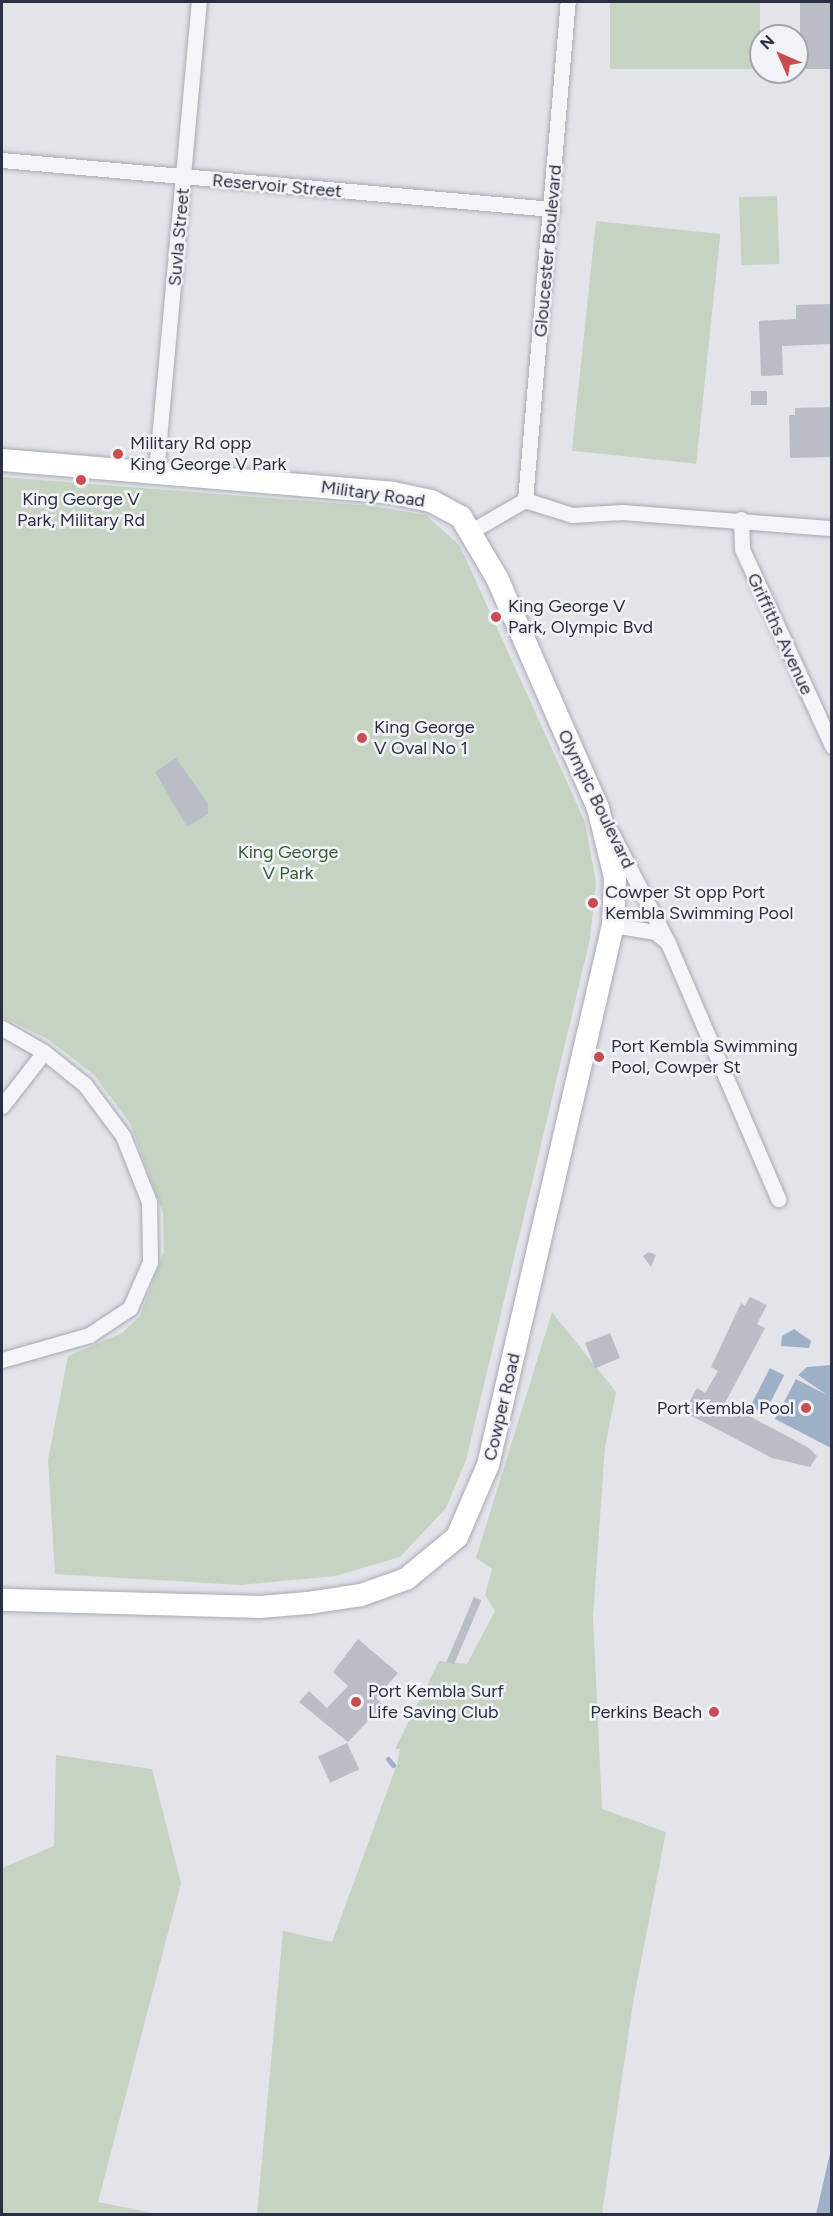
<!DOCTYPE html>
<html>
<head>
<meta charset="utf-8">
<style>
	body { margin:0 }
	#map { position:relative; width:833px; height:2216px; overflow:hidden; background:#e2e4ea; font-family:Figtree,sans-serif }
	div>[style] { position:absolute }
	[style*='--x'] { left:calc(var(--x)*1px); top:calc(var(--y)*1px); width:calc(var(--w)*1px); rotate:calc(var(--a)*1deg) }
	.green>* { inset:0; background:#c6d3c3; transform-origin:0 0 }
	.water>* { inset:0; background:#9eafc8; transform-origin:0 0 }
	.stream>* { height:5px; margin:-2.5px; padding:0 2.5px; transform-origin:2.5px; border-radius:2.5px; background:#9eafc8 }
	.building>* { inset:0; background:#b9bdc6; transform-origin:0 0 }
	.roads { filter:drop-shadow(0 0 2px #a7aab4) drop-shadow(0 0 2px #a7aab4) }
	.street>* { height:15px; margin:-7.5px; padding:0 7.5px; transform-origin:7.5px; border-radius:7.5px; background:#f4f5f8 }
	.secondary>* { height:22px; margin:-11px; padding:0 11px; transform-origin:11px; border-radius:11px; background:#fff }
	.dots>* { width:16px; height:16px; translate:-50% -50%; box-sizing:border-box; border:3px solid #f1f3f7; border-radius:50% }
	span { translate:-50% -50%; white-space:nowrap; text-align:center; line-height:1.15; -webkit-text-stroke:5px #f1f3f7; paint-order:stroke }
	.street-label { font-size:18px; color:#2a3041 }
	.poi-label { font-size:18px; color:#2a3041 }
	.left { translate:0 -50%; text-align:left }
	.right { translate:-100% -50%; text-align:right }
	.park-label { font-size:18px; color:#3c5c38 }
	.frame { position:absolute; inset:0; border:3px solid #2a3041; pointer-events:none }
	.north { position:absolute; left:749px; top:24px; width:60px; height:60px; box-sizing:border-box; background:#f1f3f7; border:2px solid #a1a5ae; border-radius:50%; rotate:315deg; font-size:16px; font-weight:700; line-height:24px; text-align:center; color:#2a3041 }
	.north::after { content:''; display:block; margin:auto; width:21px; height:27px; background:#ca4c53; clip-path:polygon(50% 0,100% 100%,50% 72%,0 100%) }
</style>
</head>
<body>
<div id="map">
	<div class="green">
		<div style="left:610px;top:2px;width:150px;height:67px"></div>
		<div style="left:777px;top:196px;width:68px;height:38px;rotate:88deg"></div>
		<div style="left:596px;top:221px;width:125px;height:231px;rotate:6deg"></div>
		<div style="clip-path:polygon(2px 477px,372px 506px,426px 515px,460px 546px,585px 822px,596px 883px,590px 939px,466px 1460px,446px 1508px,400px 1557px,335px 1576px,241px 1585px,55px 1574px,48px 1460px,68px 1356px,122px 1333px,140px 1316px,164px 1252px,163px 1213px,130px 1123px,94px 1075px,48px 1039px,2px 1017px)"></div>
		<div style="clip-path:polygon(552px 1312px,616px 1392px,605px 1447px,593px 1616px,602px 1809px,666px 1832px,633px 2003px,602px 2214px,257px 2214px,283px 1931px,332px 1942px,397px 1764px,400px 1749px,395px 1749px,439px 1661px,467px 1664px,495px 1611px,485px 1595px,492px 1569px,476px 1558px)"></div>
		<div style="clip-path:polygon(56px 1755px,152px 1769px,181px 1883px,98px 2202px,158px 2214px,2px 2214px,2px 1868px,54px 1846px)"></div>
	</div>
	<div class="water">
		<div style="clip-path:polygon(794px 1329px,811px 1341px,809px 1348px,781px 1346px,782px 1336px)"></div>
		<div style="clip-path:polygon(831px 1365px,831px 1448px,775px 1419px,796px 1379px,827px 1395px,798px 1375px,807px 1367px)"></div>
		<div style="left:770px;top:1368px;width:16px;height:43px;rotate:27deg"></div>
		<div style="clip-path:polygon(831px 2149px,831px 2214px,816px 2214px)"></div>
	</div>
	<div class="stream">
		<div style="--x:388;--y:1759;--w:8;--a:50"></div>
	</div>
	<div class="building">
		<div style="left:800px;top:2px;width:31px;height:67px"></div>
		<div style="clip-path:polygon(831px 304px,831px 344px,782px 346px,783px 375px,761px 376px,759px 321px,796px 319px,796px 305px)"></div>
		<div style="left:751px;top:391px;width:16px;height:14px"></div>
		<div style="clip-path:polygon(831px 407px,831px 457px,790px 458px,789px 415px,795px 415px,795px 408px)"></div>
		<div style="clip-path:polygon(176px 758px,208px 804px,208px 814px,187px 827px,155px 772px)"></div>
		<div style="clip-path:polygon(649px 1252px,656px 1255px,651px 1267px,643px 1256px)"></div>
		<div style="clip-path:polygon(750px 1297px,767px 1305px,757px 1324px,765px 1328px,725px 1403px,809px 1448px,817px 1456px,810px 1467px,772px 1458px,684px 1412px,697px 1388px,705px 1393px,718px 1371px,711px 1367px,741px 1303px,745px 1306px)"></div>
		<div style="left:610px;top:1333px;width:27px;height:27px;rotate:68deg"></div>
		<div style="left:474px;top:1597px;width:8px;height:70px;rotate:23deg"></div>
		<div style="clip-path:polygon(358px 1639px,398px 1673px,376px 1698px,383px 1705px,348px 1742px,299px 1702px,309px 1691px,327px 1708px,348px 1686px,333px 1672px)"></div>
		<div style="left:347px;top:1743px;width:29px;height:32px;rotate:65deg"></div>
	</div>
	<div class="roads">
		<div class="street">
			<div style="--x:2;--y:160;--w:552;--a:5.09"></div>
			<div style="--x:156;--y:472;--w:472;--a:-84.8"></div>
			<div style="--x:525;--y:500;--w:500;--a:-85.1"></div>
			<div style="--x:741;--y:519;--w:30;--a:88"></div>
			<div style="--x:742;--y:549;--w:217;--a:65.4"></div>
			<div style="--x:473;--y:530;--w:60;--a:-30"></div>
			<div style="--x:525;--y:500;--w:49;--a:17.7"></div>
			<div style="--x:572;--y:515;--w:50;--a:-3.4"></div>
			<div style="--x:622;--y:512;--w:211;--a:4.4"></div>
			<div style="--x:611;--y:832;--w:125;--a:62.8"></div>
			<div style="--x:668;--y:943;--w:279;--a:66.7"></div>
			<div style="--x:613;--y:925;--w:43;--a:9.5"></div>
			<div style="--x:655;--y:932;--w:14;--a:39"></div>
			<div style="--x:2;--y:1028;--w:48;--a:29.7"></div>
			<div style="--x:44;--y:1052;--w:53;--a:38.8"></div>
			<div style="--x:85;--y:1085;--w:64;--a:53.3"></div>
			<div style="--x:123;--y:1136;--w:71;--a:68.5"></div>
			<div style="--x:149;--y:1202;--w:60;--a:89"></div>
			<div style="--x:150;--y:1262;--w:50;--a:113.5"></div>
			<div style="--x:130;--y:1308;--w:49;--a:146.6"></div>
			<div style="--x:89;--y:1335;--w:91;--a:164"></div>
			<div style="--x:2;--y:1106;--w:68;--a:-52.1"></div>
		</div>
		<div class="secondary">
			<div style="--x:2;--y:460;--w:392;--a:4.8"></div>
			<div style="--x:393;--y:493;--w:39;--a:12"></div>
			<div style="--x:431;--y:501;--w:34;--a:28"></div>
			<div style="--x:461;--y:517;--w:71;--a:59.5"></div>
			<div style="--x:497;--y:578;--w:251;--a:66.3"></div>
			<div style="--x:598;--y:808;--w:72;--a:76.3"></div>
			<div style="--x:615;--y:878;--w:47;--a:92.4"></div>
			<div style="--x:613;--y:925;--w:554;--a:103.03"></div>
			<div style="--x:488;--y:1465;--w:78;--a:113.3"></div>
			<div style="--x:457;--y:1537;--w:66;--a:140.5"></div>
			<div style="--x:406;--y:1579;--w:48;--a:160.4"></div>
			<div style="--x:361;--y:1595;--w:54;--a:171.4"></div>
			<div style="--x:308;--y:1603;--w:49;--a:175.3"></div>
			<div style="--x:259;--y:1607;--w:257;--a:-178.4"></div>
		</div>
	</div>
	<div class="dots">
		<div style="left:118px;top:454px;background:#ca4c53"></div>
		<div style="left:81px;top:480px;background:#ca4c53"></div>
		<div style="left:496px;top:617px;background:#ca4c53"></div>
		<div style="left:362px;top:738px;background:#ca4c53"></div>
		<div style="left:593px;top:903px;background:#ca4c53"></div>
		<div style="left:599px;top:1057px;background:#ca4c53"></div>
		<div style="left:806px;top:1408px;background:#ca4c53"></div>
		<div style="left:356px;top:1702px;background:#ca4c53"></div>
		<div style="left:714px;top:1712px;background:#ca4c53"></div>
	</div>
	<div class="street-label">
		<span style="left:277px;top:186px;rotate:5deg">Reservoir Street</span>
		<span style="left:179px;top:237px;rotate:-85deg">Suvla Street</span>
		<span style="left:548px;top:251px;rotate:-85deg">Gloucester Boulevard</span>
		<span style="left:373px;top:494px;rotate:8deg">Military Road</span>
		<span style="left:780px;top:634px;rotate:65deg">Griffiths Avenue</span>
		<span style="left:596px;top:799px;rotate:64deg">Olympic Boulevard</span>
		<span style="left:502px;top:1407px;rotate:-77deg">Cowper Road</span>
	</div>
	<div class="poi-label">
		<span class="left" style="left:130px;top:454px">Military Rd opp<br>King George V Park</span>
		<span style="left:81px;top:510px">King George V<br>Park, Military Rd</span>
		<span class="left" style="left:508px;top:617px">King George V<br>Park, Olympic Bvd</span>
		<span class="left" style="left:374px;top:738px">King George<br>V Oval No 1</span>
		<span class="left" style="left:605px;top:903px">Cowper St opp Port<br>Kembla Swimming Pool</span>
		<span class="left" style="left:611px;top:1057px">Port Kembla Swimming<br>Pool, Cowper St</span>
		<span class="right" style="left:794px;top:1408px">Port Kembla Pool</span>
		<span class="left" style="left:368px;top:1702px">Port Kembla Surf<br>Life Saving Club</span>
		<span class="right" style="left:702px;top:1712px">Perkins Beach</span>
	</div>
	<div class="park-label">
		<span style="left:288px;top:863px">King George<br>V Park</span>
	</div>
	<div class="frame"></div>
	<div class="north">N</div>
</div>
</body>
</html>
